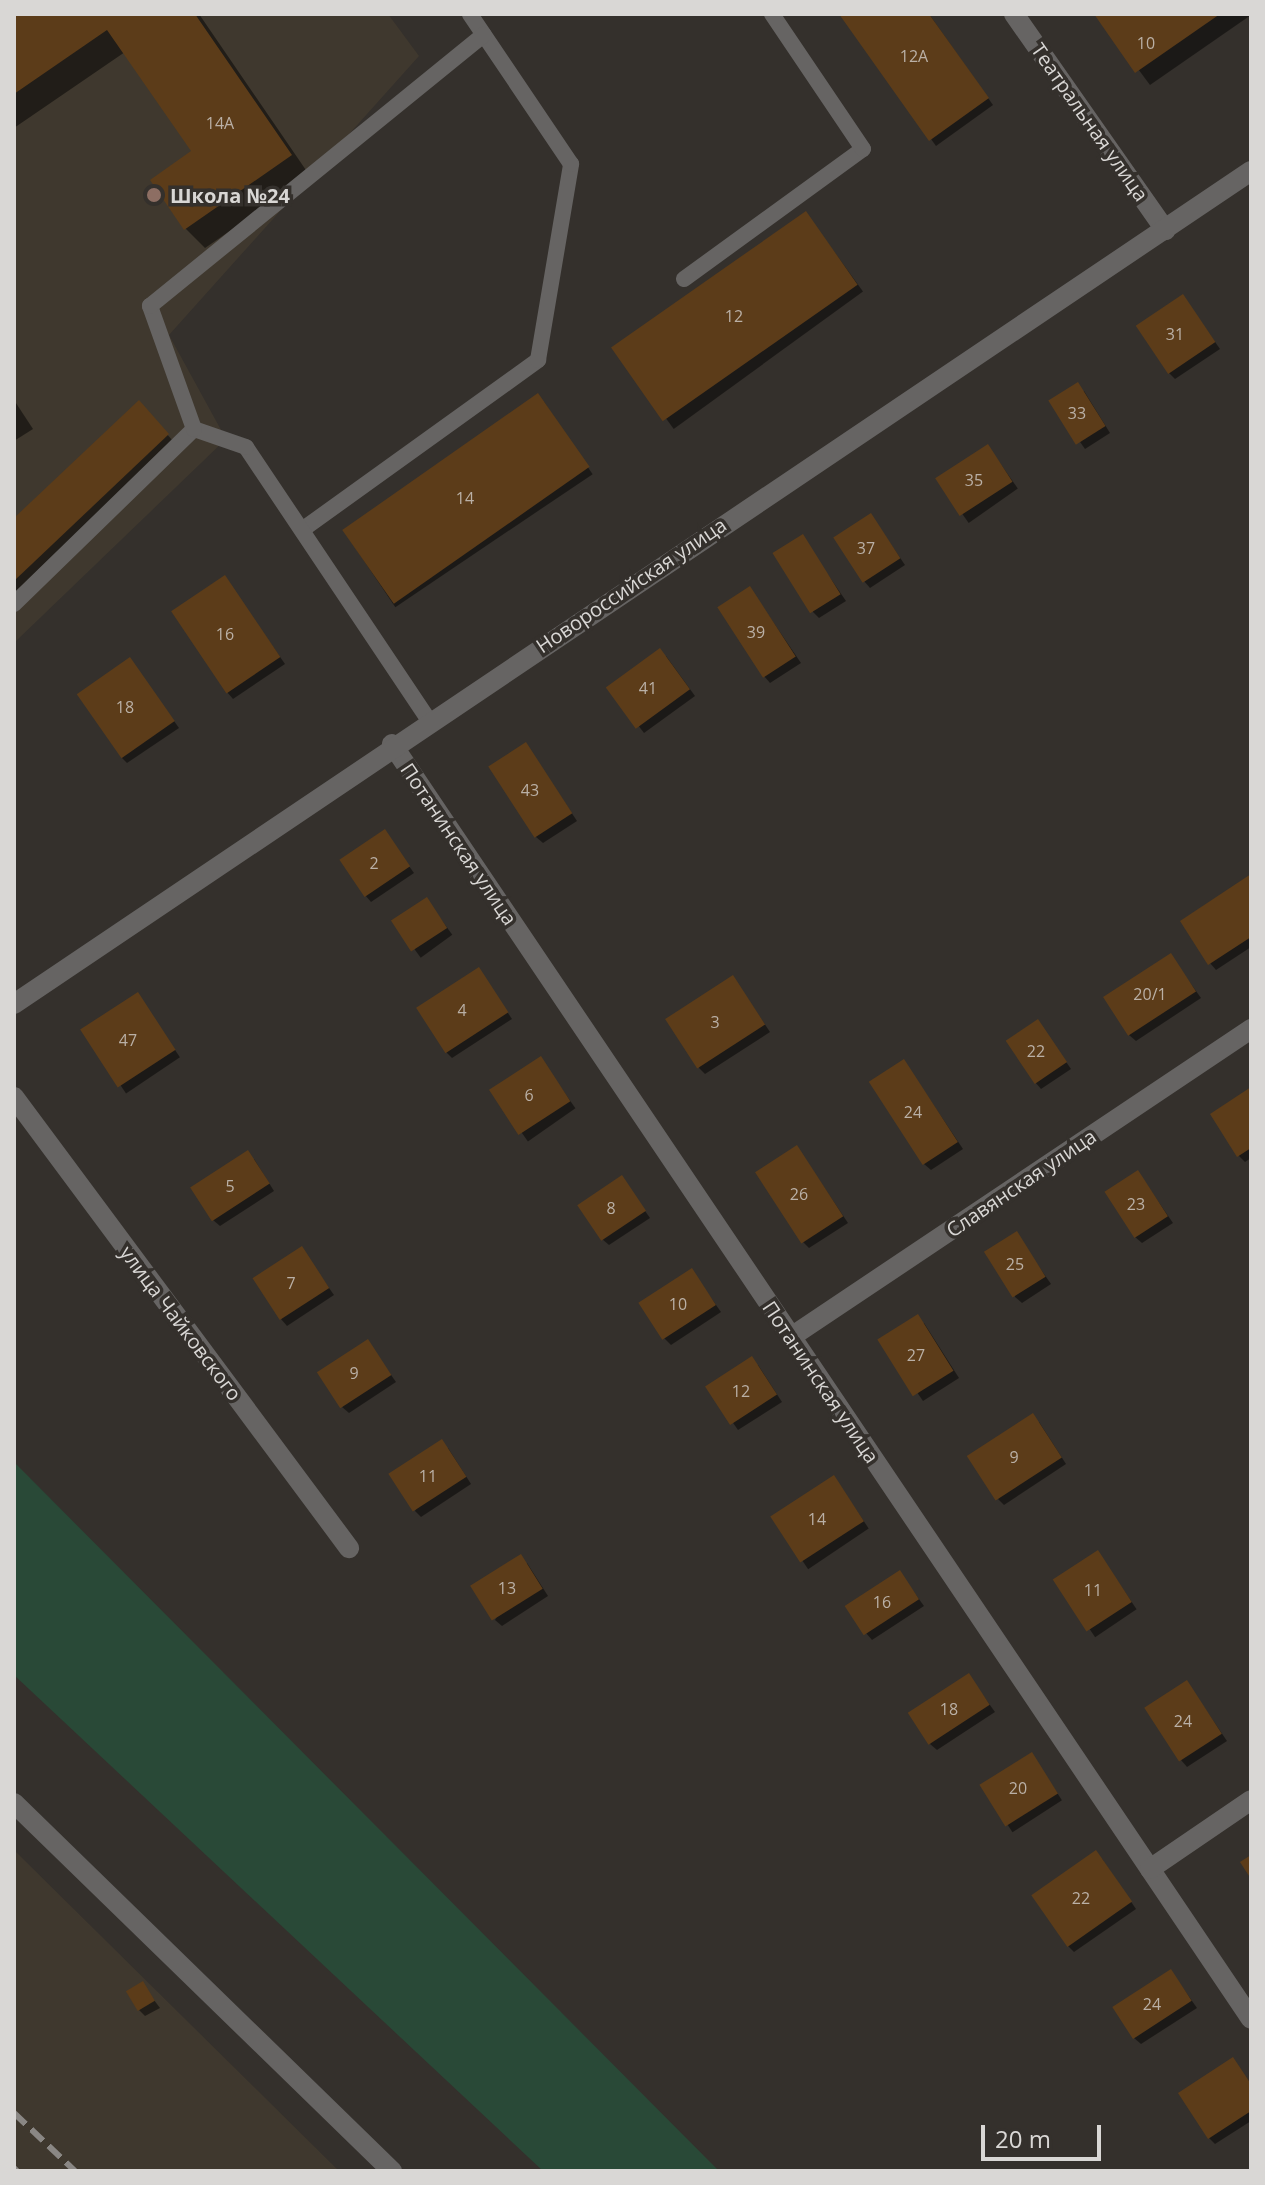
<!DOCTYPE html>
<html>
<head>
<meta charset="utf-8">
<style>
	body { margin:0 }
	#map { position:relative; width:1265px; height:2185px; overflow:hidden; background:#34302c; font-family:"Open Sans",sans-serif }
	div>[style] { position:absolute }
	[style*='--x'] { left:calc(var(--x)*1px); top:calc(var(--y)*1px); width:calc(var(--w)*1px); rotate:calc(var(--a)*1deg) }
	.built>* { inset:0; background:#3f382e }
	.green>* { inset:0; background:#294937 }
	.shadow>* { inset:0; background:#0007; transform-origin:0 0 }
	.building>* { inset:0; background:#5c3c19; transform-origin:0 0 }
	.lane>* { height:16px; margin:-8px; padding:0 8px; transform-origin:8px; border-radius:8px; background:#666463 }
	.street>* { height:20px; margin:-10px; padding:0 10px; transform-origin:10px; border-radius:10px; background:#666463 }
	.rail>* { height:6px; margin-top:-3px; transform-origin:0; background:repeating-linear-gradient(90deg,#8a8784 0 16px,transparent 0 24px) }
	.dots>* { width:22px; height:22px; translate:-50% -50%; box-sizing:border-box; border:4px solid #34302c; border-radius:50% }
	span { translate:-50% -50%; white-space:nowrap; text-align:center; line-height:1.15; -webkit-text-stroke:7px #34302c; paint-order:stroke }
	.number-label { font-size:16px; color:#bab0a6 }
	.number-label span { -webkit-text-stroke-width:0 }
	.street-label { font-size:20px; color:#d9d7d5 }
	.poi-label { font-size:20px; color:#d9d7d5; font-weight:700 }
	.left { translate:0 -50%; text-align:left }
	.frame { position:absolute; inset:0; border:16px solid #d9d7d5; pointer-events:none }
	.scale { position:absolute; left:981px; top:2125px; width:120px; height:36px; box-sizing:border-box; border:4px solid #d9d7d5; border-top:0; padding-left:10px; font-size:24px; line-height:28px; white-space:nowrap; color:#d9d7d5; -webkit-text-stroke:6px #34302c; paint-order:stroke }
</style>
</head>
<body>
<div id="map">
	<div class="built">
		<div style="clip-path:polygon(14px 14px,388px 14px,419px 56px,169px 335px,226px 439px,14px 643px)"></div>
		<div style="clip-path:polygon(14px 1850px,181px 2015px,339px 2171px,14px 2171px)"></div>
	</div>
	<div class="green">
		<div style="clip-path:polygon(14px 1462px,719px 2171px,543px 2171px,14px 1675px)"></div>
	</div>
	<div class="shadow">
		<div style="clip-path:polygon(14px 14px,199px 14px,310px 176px,205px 248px,185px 228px,194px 152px,125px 52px,14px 128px)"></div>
		<div style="clip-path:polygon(841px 14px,929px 14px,993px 105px,936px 146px)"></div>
		<div style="clip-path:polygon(1097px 14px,1251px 14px,1251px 15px,1150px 85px)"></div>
		<div style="left:806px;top:213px;width:97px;height:234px;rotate:54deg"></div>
		<div style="clip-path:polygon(1183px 296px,1220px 349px,1175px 379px,1168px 372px)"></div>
		<div style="clip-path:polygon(1084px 391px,1110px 433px,1085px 449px,1052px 402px)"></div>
		<div style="clip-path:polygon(14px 400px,33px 429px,14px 441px)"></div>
		<div style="left:544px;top:402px;width:87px;height:238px;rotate:56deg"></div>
		<div style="clip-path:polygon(145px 409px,173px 441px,14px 593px,14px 521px)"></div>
		<div style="left:988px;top:446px;width:52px;height:60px;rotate:55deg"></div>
		<div style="clip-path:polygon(871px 515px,905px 565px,870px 588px,864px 581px)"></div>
		<div style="clip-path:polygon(802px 537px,846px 601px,819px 618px,813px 612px)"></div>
		<div style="clip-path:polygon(225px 578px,285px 664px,233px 699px,227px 692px)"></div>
		<div style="clip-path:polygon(750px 588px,801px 663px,770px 683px,764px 676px)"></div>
		<div style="clip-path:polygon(666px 656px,695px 696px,644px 733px,609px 687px)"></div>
		<div style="clip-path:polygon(130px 659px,179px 728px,127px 763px,121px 757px)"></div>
		<div style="clip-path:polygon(526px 744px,577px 821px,543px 843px,536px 837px)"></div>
		<div style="clip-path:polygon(385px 832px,414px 873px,371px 902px,365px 895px)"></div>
		<div style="clip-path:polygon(1251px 877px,1251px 947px,1216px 970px,1210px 963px)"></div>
		<div style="left:427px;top:900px;width:43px;height:39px;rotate:54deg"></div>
		<div style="clip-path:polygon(1171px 956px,1201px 998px,1136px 1041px,1129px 1035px)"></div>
		<div style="clip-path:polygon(479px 970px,512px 1019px,452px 1058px,446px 1052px)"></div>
		<div style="clip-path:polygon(733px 977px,770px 1032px,705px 1074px,699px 1068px)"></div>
		<div style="left:138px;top:995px;width:75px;height:65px;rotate:56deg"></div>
		<div style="clip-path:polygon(1038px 1021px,1071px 1069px,1041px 1089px,1035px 1082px)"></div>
		<div style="left:541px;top:1059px;width:60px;height:58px;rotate:55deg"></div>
		<div style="clip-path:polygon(904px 1061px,963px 1149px,931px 1170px,924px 1164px)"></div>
		<div style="clip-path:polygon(1251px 1089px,1251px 1158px,1245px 1162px,1239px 1156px)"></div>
		<div style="clip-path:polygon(797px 1147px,848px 1223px,809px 1248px,803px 1242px)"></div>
		<div style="clip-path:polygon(254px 1159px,274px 1191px,220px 1226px,213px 1220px)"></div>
		<div style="clip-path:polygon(1138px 1172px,1173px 1223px,1142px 1243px,1135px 1237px)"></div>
		<div style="clip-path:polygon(622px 1178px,650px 1218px,609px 1245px,602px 1239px)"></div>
		<div style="clip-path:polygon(1016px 1234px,1051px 1284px,1022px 1303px,1015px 1297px)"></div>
		<div style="clip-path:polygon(301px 1248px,334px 1295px,287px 1326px,281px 1319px)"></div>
		<div style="clip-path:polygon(692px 1271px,721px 1312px,671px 1345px,664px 1338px)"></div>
		<div style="clip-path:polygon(924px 1323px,959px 1378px,923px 1401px,881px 1340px)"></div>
		<div style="clip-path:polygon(368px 1342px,396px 1382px,349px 1413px,342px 1407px)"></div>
		<div style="clip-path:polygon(758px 1365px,782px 1402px,738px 1430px,708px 1387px)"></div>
		<div style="clip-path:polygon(1039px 1422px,1066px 1464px,1004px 1505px,998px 1499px)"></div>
		<div style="clip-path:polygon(448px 1448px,471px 1484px,421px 1517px,415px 1511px)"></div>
		<div style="left:834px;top:1477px;width:62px;height:73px;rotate:56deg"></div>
		<div style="left:1098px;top:1552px;width:69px;height:50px;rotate:56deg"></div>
		<div style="clip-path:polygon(527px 1563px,548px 1596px,502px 1626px,495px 1620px)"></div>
		<div style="clip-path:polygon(900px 1573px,924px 1606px,872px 1640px,866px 1633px)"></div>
		<div style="clip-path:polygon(969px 1676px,995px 1712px,937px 1750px,930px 1744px)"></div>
		<div style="clip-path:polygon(1187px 1682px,1227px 1741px,1187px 1767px,1181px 1760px)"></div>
		<div style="left:1032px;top:1754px;width:55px;height:59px;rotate:57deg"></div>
		<div style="clip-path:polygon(1102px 1859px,1136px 1909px,1074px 1952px,1068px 1946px)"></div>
		<div style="clip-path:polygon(1171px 1971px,1197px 2008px,1141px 2044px,1134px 2038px)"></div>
		<div style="clip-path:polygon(142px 1984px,160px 2008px,145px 2016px,139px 2010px)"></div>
		<div style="clip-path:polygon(1233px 2060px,1251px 2084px,1251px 2121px,1215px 2144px,1209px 2138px)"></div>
	</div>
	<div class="building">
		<div style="clip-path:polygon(14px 14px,195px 14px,292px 155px,184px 230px,150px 180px,191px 151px,107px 30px,14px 94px)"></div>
		<div style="clip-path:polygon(839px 14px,929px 14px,989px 98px,929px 141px)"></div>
		<div style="clip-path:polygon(1094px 14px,1220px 14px,1135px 73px)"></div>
		<div style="left:806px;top:211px;width:90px;height:238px;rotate:55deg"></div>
		<div style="left:1183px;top:294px;width:58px;height:57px;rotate:56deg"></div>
		<div style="left:1078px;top:382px;width:52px;height:35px;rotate:58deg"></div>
		<div style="left:538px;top:393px;width:90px;height:239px;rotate:55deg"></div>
		<div style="clip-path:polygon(139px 400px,169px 434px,14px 581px,14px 518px)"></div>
		<div style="left:988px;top:444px;width:45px;height:63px;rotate:57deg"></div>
		<div style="left:871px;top:513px;width:54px;height:45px;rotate:57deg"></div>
		<div style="left:803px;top:534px;width:71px;height:36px;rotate:58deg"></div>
		<div style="left:225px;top:575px;width:99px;height:65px;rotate:56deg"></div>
		<div style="left:750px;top:586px;width:84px;height:39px;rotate:57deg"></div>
		<div style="left:660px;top:648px;width:51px;height:67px;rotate:54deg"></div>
		<div style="left:130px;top:657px;width:78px;height:65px;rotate:55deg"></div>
		<div style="left:526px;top:742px;width:85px;height:45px;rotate:57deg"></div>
		<div style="left:385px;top:829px;width:45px;height:55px;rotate:56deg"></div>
		<div style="clip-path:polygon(1251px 874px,1251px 937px,1208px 965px,1180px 921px)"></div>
		<div style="left:427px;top:897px;width:37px;height:43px;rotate:57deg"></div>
		<div style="left:1171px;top:953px;width:46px;height:81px;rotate:57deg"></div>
		<div style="left:479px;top:967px;width:54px;height:75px;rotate:57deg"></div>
		<div style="left:733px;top:975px;width:59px;height:81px;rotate:57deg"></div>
		<div style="left:138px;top:992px;width:69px;height:69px;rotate:57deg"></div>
		<div style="left:1038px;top:1019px;width:52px;height:39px;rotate:56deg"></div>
		<div style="left:541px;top:1056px;width:54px;height:62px;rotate:57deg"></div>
		<div style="left:904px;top:1059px;width:99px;height:42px;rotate:57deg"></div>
		<div style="clip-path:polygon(1251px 1087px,1251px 1148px,1237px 1157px,1210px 1114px)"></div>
		<div style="left:797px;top:1145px;width:85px;height:50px;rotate:57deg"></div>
		<div style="left:248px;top:1150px;width:40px;height:69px;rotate:57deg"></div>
		<div style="left:1138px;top:1170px;width:55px;height:40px;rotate:57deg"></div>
		<div style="left:622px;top:1175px;width:43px;height:54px;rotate:56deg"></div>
		<div style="left:1017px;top:1231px;width:54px;height:39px;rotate:58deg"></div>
		<div style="left:302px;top:1246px;width:50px;height:59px;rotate:57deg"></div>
		<div style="left:692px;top:1268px;width:44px;height:64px;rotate:57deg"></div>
		<div style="left:918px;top:1314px;width:67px;height:48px;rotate:58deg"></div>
		<div style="left:368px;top:1339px;width:43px;height:61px;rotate:57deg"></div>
		<div style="left:752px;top:1356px;width:46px;height:56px;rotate:57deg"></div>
		<div style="left:1033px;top:1413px;width:53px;height:79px;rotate:57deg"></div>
		<div style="left:442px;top:1439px;width:45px;height:64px;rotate:57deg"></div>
		<div style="left:834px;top:1475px;width:55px;height:76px;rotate:57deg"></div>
		<div style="left:1098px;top:1550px;width:62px;height:54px;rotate:57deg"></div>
		<div style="left:521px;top:1554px;width:41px;height:60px;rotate:58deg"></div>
		<div style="left:900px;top:1570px;width:35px;height:66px;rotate:57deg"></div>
		<div style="left:969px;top:1673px;width:38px;height:73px;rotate:57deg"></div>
		<div style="left:1187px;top:1680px;width:64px;height:51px;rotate:57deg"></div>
		<div style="left:1032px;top:1752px;width:49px;height:62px;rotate:58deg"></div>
		<div style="left:1096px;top:1850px;width:63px;height:79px;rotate:55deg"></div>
		<div style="clip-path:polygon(1251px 1855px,1251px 1879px,1240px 1862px)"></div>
		<div style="left:1171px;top:1969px;width:38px;height:70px;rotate:57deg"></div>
		<div style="left:143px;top:1981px;width:23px;height:20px;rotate:59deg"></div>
		<div style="clip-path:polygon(1233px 2057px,1251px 2084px,1251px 2111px,1208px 2139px,1178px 2093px)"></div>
	</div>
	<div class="lane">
		<div style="--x:684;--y:279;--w:221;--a:-36"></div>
		<div style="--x:863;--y:149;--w:163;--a:-124"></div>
		<div style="--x:306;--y:527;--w:286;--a:-35.7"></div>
		<div style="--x:538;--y:360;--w:199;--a:-80.4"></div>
		<div style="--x:571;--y:164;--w:181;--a:-124"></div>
		<div style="--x:14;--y:604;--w:251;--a:-44.2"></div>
		<div style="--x:428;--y:719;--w:327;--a:-123.8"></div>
		<div style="--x:246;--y:447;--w:55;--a:-160.9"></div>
		<div style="--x:194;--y:429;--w:131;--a:-109.7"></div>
		<div style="--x:150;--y:306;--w:430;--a:-39.1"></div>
	</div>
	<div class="street">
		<div style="--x:1014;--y:14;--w:264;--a:55"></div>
		<div style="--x:392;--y:744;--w:1537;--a:56.03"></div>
		<div style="--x:14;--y:1004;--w:1491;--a:-33.96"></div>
		<div style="--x:14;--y:1097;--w:562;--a:53.4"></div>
		<div style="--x:791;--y:1337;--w:554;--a:-33.8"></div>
		<div style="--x:14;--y:1803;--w:528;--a:44.23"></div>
		<div style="--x:1150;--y:1869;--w:122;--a:-34.3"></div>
	</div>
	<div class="rail">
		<div style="--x:14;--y:2113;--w:84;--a:43.6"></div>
		<div style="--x:14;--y:2168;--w:4;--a:45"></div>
	</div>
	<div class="dots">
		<div style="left:154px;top:195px;background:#8d6e63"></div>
	</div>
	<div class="number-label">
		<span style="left:1146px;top:43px">10</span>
		<span style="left:914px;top:56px">12А</span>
		<span style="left:220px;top:123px">14А</span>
		<span style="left:734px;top:316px">12</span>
		<span style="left:1175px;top:334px">31</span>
		<span style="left:1077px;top:413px">33</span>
		<span style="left:974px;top:480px">35</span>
		<span style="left:465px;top:498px">14</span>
		<span style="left:866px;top:548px">37</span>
		<span style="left:756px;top:632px">39</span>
		<span style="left:225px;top:634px">16</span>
		<span style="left:648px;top:688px">41</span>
		<span style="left:125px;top:707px">18</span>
		<span style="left:530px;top:790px">43</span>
		<span style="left:374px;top:863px">2</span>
		<span style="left:1150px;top:994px">20/1</span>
		<span style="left:462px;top:1010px">4</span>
		<span style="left:715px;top:1022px">3</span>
		<span style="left:128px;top:1040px">47</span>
		<span style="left:1036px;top:1051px">22</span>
		<span style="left:529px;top:1095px">6</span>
		<span style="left:913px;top:1112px">24</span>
		<span style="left:230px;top:1186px">5</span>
		<span style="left:799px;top:1194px">26</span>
		<span style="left:1136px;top:1204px">23</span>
		<span style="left:611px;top:1208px">8</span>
		<span style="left:1015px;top:1264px">25</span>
		<span style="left:291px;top:1283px">7</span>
		<span style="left:678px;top:1304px">10</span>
		<span style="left:916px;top:1355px">27</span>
		<span style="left:354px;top:1373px">9</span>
		<span style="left:741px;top:1391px">12</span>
		<span style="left:1014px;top:1457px">9</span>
		<span style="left:428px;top:1476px">11</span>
		<span style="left:817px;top:1519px">14</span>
		<span style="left:507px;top:1588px">13</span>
		<span style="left:1093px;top:1590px">11</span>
		<span style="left:882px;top:1602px">16</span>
		<span style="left:949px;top:1709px">18</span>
		<span style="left:1183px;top:1721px">24</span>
		<span style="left:1018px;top:1788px">20</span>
		<span style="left:1081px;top:1898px">22</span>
		<span style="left:1152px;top:2004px">24</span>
	</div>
	<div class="street-label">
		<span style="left:1090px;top:122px;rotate:55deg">Театральная улица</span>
		<span style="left:631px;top:585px;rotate:-34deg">Новороссийская улица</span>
		<span style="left:459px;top:844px;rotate:56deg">Потанинская улица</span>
		<span style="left:1021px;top:1183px;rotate:-34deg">Славянская улица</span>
		<span style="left:181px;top:1323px;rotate:53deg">улица Чайковского</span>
		<span style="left:821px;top:1382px;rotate:56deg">Потанинская улица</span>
	</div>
	<div class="poi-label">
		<span class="left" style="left:170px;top:195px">Школа №24</span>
	</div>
	<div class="frame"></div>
	<div class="scale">20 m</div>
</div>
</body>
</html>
